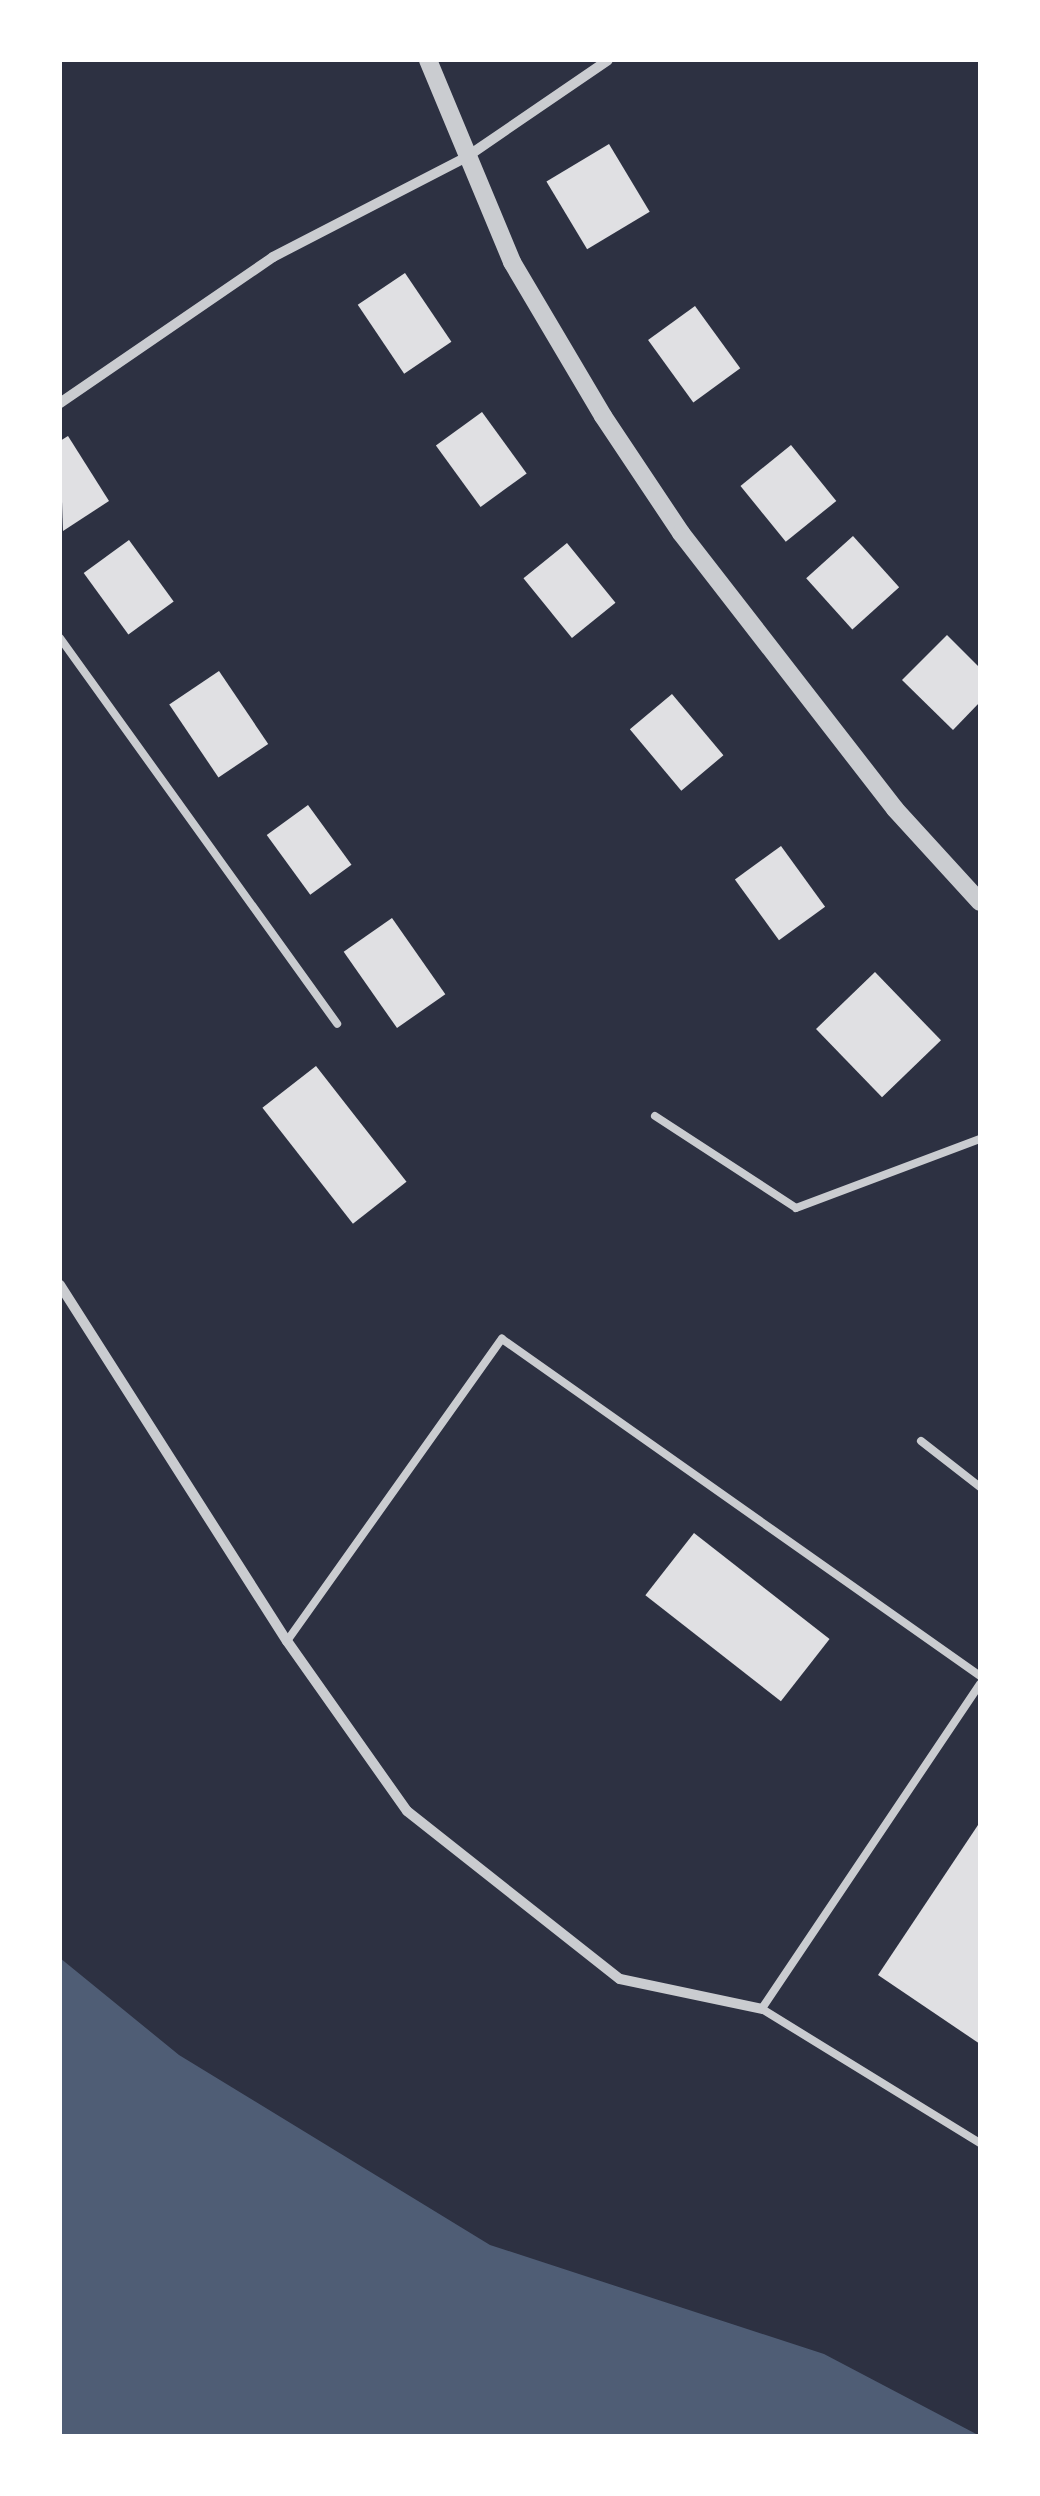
<!DOCTYPE html>
<html>
<head>
<meta charset="utf-8">
<style>
	body { margin:0 }
	#map { position:relative; width:1040px; height:2496px; overflow:hidden; background:#2d3142; font-family:"Fira Sans",sans-serif }
	div>[style] { position:absolute }
	[style*='--x'] { left:calc(var(--x)*1px); top:calc(var(--y)*1px); width:calc(var(--w)*1px); rotate:calc(var(--a)*1deg) }
	.water>* { inset:0; background:#4f5d75 }
	.building>* { inset:0; background:#e0e0e3; transform-origin:0 0 }
	.service>* { height:8px; margin:-4px; padding:0 4px; transform-origin:4px; border-radius:4px; background:#caccd0 }
	.minor>* { height:10px; margin:-5px; padding:0 5px; transform-origin:5px; border-radius:5px; background:#caccd0 }
	.tertiary>* { height:18px; margin:-9px; padding:0 9px; transform-origin:9px; border-radius:9px; background:#caccd0 }
	span { translate:-50% -50%; white-space:nowrap; text-align:center; line-height:1.15; -webkit-text-stroke:10px #fff; paint-order:stroke }
	.frame { position:absolute; inset:0; border:62px solid #fff; pointer-events:none }
</style>
</head>
<body>
<div id="map">
	<div class="water">
		<div style="clip-path:polygon(60px 1958px,179px 2055px,490px 2245px,824px 2354px,980px 2436px,60px 2436px)"></div>
	</div>
	<div class="building">
		<div style="left:609px;top:144px;width:79px;height:73px;rotate:59deg"></div>
		<div style="left:405px;top:273px;width:83px;height:57px;rotate:56deg"></div>
		<div style="left:695px;top:306px;width:77px;height:58px;rotate:54deg"></div>
		<div style="left:482px;top:412px;width:76px;height:57px;rotate:54deg"></div>
		<div style="clip-path:polygon(68px 436px,109px 501px,63px 531px,60px 441px)"></div>
		<div style="left:791px;top:445px;width:72px;height:65px;rotate:51deg"></div>
		<div style="left:853px;top:536px;width:69px;height:63px;rotate:48deg"></div>
		<div style="left:129px;top:540px;width:76px;height:56px;rotate:54deg"></div>
		<div style="left:567px;top:543px;width:77px;height:56px;rotate:51deg"></div>
		<div style="clip-path:polygon(947px 635px,980px 668px,980px 702px,953px 730px,902px 680px)"></div>
		<div style="left:219px;top:671px;width:88px;height:60px;rotate:56deg"></div>
		<div style="left:672px;top:694px;width:80px;height:55px;rotate:50deg"></div>
		<div style="left:308px;top:805px;width:74px;height:51px;rotate:54deg"></div>
		<div style="left:781px;top:846px;width:75px;height:57px;rotate:54deg"></div>
		<div style="left:392px;top:918px;width:93px;height:59px;rotate:55deg"></div>
		<div style="left:875px;top:972px;width:95px;height:82px;rotate:46deg"></div>
		<div style="left:316px;top:1066px;width:147px;height:68px;rotate:52deg"></div>
		<div style="left:694px;top:1533px;width:172px;height:79px;rotate:38deg"></div>
		<div style="clip-path:polygon(980px 1822px,980px 2044px,878px 1975px)"></div>
	</div>
	<div class="service">
		<div style="--x:60;--y:638;--w:475;--a:54.3"></div>
		<div style="--x:655;--y:1116;--w:168;--a:33.1"></div>
		<div style="--x:796;--y:1208;--w:197;--a:-20.6"></div>
		<div style="--x:921;--y:1441;--w:75;--a:37.9"></div>
		<div style="--x:287;--y:1641;--w:371;--a:-54.6"></div>
		<div style="--x:502;--y:1339;--w:585;--a:35.18"></div>
		<div style="--x:980;--y:1684;--w:391;--a:123.9"></div>
		<div style="--x:762;--y:2009;--w:256;--a:31.6"></div>
	</div>
	<div class="minor">
		<div style="--x:60;--y:403;--w:258;--a:-34.4"></div>
		<div style="--x:273;--y:257;--w:216;--a:-27.3"></div>
		<div style="--x:465;--y:158;--w:173;--a:-34.4"></div>
		<div style="--x:60;--y:1285;--w:422;--a:57.5"></div>
		<div style="--x:287;--y:1641;--w:208;--a:54.8"></div>
		<div style="--x:407;--y:1811;--w:271;--a:38.3"></div>
		<div style="--x:620;--y:1979;--w:145;--a:11.9"></div>
	</div>
	<div class="tertiary">
		<div style="--x:428;--y:60;--w:219;--a:67.4"></div>
		<div style="--x:512;--y:262;--w:179;--a:59.4"></div>
		<div style="--x:603;--y:416;--w:141;--a:56.3"></div>
		<div style="--x:681;--y:533;--w:349;--a:52.2"></div>
		<div style="--x:895;--y:809;--w:126;--a:47.6"></div>
	</div>
	<div class="frame"></div>
</div>
</body>
</html>
